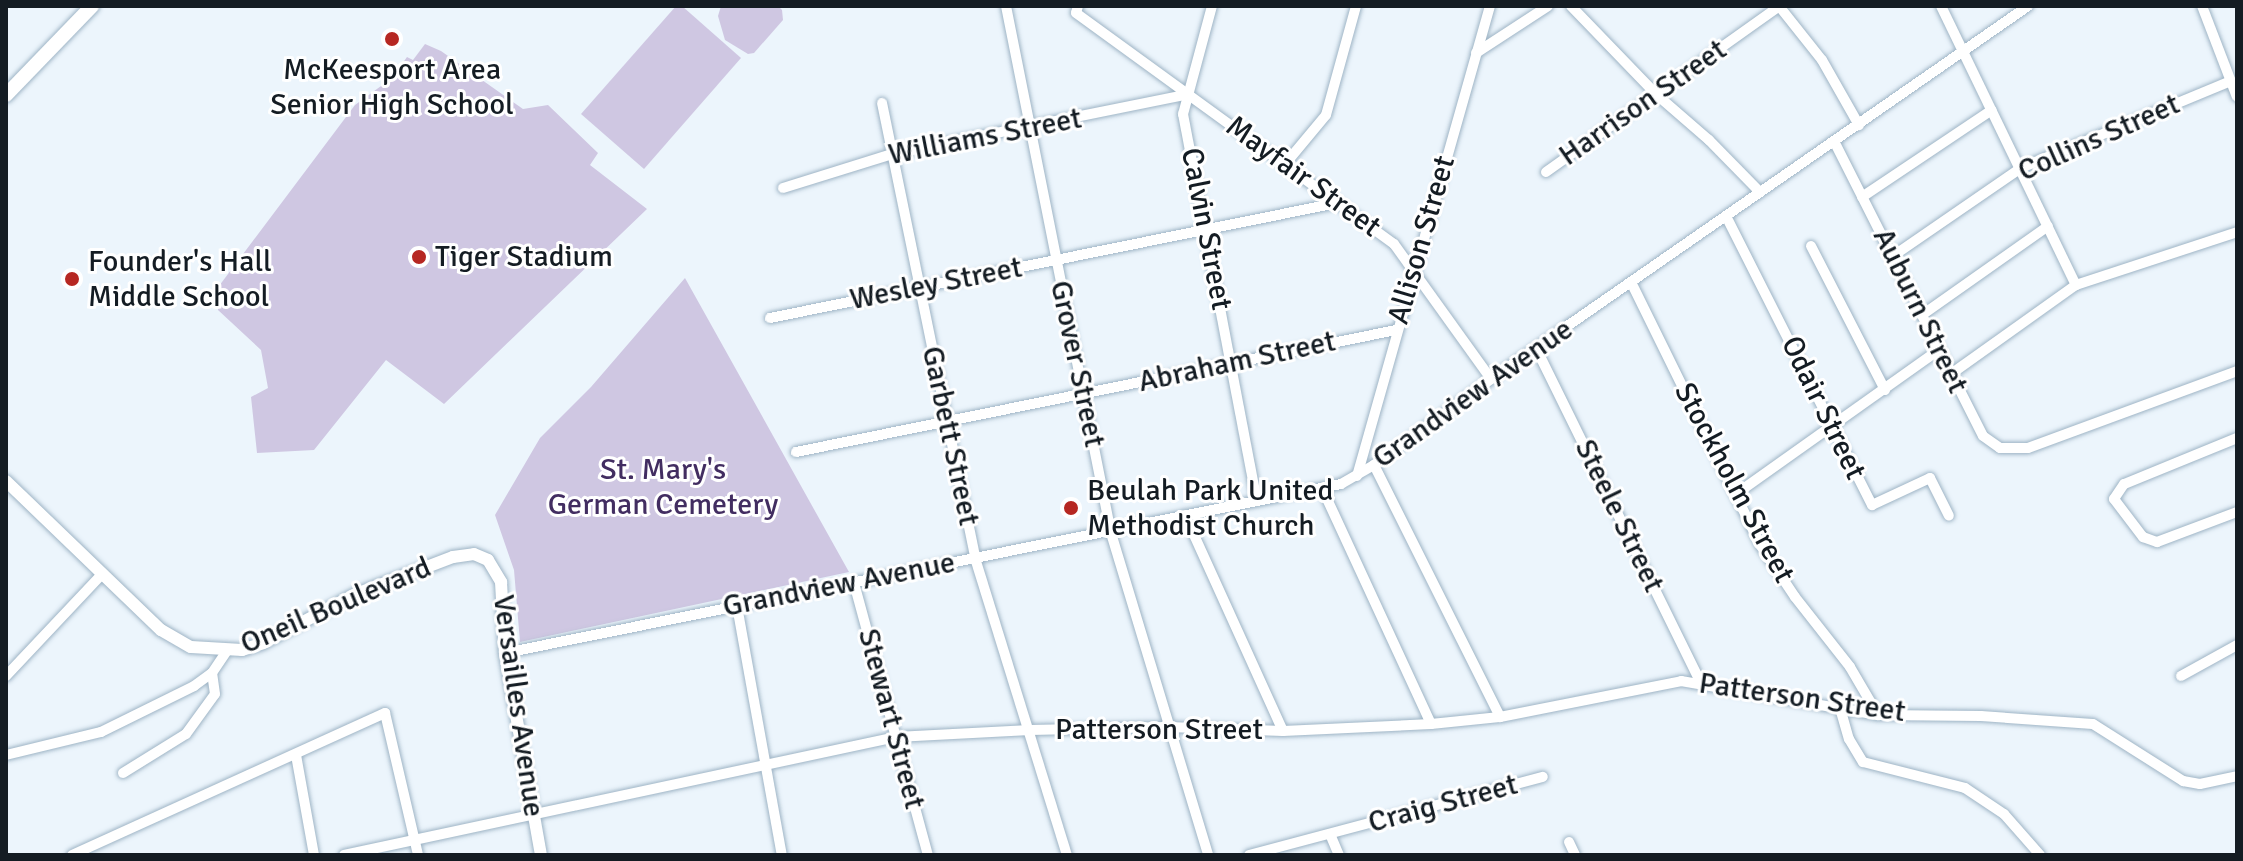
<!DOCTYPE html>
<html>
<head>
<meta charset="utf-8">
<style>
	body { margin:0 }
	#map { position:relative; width:2243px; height:861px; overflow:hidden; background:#ecf5fc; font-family:Signika,sans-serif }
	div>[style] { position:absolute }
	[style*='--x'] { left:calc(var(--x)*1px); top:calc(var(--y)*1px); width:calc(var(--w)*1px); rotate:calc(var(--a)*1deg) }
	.green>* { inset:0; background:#cfc7e2 }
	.roads { filter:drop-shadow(0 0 2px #9eb4c5) drop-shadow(0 0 2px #9eb4c5) }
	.minor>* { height:10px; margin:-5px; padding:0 5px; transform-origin:5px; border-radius:5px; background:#fff }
	.tertiary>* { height:12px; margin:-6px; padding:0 6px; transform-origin:6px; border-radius:6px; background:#fff }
	.secondary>* { height:14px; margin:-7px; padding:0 7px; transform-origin:7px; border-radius:7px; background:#fff }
	.dots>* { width:22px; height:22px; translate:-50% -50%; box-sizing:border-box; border:4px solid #fff; border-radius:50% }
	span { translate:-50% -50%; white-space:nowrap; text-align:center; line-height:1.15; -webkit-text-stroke:6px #fff; paint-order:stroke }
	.poi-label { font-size:30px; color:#141c23 }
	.left { translate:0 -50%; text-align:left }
	.street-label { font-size:30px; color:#141c23 }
	.park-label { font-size:30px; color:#422d61 }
	.frame { position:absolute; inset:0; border:8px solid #141c23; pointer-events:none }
</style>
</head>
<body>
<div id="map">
	<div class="green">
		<div style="clip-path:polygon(676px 6px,682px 6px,741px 58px,644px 169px,581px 114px)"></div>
		<div style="clip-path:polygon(721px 6px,778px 6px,782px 10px,783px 20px,754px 53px,748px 54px,725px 40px,718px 16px)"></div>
		<div style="clip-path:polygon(425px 44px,441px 51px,523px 109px,548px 105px,598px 153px,590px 165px,647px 209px,444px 404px,386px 360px,314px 450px,257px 453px,251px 397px,268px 388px,261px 350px,218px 310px,216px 290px,355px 105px,392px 78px,407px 57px,413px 60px)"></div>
		<div style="clip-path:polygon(685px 278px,849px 572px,520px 642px,514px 570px,495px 515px,540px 438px,591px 387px)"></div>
	</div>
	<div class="roads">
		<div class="minor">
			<div style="--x:1006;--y:6;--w:537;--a:78.73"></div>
			<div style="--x:1111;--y:533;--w:336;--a:73.2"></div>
			<div style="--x:1078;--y:6;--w:7;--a:106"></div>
			<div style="--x:1076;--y:13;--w:393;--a:36"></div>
			<div style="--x:1394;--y:244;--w:166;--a:54.3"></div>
			<div style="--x:1212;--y:6;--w:112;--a:105"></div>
			<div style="--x:1183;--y:114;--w:394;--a:79.2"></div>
			<div style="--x:1571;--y:6;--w:124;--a:46"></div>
			<div style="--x:1657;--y:95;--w:69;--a:40.9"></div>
			<div style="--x:1709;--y:140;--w:73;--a:45.6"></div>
			<div style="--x:1779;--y:6;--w:69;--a:51.5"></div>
			<div style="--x:1822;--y:60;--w:75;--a:60.4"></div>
			<div style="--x:1941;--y:6;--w:310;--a:64.2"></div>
			<div style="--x:2202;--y:6;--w:97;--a:69"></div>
			<div style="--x:1476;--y:53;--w:86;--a:-33.1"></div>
			<div style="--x:882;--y:103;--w:464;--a:78.4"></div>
			<div style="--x:975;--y:558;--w:311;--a:72.8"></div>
			<div style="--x:1835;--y:143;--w:328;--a:63.2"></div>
			<div style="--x:1983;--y:436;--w:21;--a:35"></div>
			<div style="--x:2000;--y:448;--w:28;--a:0"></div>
			<div style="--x:2028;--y:448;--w:223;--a:-20.2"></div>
			<div style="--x:1286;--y:163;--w:62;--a:-50.2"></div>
			<div style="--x:1326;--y:115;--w:113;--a:-74.6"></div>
			<div style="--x:1546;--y:172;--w:287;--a:-35.4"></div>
			<div style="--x:783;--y:188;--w:114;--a:-17.3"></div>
			<div style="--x:892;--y:154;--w:303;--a:-11.4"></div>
			<div style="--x:1862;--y:197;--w:156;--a:-33.8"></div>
			<div style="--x:1726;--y:216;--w:324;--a:63.2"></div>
			<div style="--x:1872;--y:505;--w:64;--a:-25"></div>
			<div style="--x:1930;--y:478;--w:42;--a:63.4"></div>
			<div style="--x:1811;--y:246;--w:162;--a:62.8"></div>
			<div style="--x:1893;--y:256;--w:155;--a:-34.5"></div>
			<div style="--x:2021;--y:168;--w:227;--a:-22.5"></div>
			<div style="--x:1631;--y:282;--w:294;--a:63.8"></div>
			<div style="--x:1761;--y:546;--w:61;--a:56.3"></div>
			<div style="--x:1795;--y:597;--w:89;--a:51.8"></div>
			<div style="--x:1850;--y:667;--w:56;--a:59.7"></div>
			<div style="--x:1922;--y:315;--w:154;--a:-35.2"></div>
			<div style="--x:770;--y:318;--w:579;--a:-11.47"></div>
			<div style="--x:1536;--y:348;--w:374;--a:63.8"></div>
			<div style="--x:1951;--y:374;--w:153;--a:-35.5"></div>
			<div style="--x:2076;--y:285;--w:169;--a:-18.2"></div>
			<div style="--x:2237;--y:438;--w:122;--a:157.8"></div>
			<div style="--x:2124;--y:484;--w:18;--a:124"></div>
			<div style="--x:2114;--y:499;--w:48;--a:52.7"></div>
			<div style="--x:2143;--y:537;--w:15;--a:20"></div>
			<div style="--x:2157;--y:542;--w:85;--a:-20.6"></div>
			<div style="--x:796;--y:452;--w:612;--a:-11.49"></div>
			<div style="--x:1374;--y:465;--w:282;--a:63.4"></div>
			<div style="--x:1357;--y:476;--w:488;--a:-74.2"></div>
			<div style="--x:1322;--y:488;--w:260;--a:65.2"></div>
			<div style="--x:1736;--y:494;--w:249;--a:-35.4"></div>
			<div style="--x:1185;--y:515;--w:237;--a:65.6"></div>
			<div style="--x:854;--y:583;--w:282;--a:74.8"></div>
			<div style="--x:737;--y:606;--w:253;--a:79.8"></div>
			<div style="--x:505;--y:653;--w:853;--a:-11.43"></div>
			<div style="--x:1341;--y:484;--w:38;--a:-30"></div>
			<div style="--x:1374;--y:465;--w:145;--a:-36.3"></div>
			<div style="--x:1491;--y:379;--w:654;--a:-34.78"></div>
			<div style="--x:6;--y:676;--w:140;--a:-46.7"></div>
			<div style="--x:2181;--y:676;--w:64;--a:-29"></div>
			<div style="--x:1840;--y:708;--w:32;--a:74"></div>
			<div style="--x:1849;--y:739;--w:27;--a:59"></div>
			<div style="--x:1863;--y:762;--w:105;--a:14.3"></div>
			<div style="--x:1965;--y:788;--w:47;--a:33.7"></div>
			<div style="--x:2004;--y:814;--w:55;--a:48.7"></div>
			<div style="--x:6;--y:755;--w:98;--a:-13.6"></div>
			<div style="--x:101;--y:732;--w:104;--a:-26.3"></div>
			<div style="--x:194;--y:686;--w:22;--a:-36"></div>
			<div style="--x:212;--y:673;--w:25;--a:-56"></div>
			<div style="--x:296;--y:755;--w:102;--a:79.8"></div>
			<div style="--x:123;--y:773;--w:74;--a:-31.8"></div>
			<div style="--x:186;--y:734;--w:49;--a:-54.1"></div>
			<div style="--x:215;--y:694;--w:21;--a:-98"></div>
			<div style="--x:1330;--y:834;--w:23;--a:67"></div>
			<div style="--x:1569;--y:842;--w:14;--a:65"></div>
			<div style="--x:72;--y:855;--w:344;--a:-24.4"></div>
			<div style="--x:385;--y:713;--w:146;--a:76.9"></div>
			<div style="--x:344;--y:855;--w:564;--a:-12.07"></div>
			<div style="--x:896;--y:737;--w:134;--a:-3"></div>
			<div style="--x:1030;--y:730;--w:138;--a:-1.2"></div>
			<div style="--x:1168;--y:727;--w:115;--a:2"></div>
			<div style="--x:1283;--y:731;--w:148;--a:-2.7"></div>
			<div style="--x:1431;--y:724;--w:69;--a:-5.8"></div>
			<div style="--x:1500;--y:717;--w:185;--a:-11.2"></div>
			<div style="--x:1681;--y:681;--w:200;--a:9.8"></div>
			<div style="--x:1878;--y:715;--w:103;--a:0.6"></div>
			<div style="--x:1981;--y:716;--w:112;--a:4.1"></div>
			<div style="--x:2093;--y:724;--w:107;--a:32.3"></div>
			<div style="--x:2183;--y:781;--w:17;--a:10"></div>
			<div style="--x:2200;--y:784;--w:38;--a:-12"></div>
			<div style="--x:1249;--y:855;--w:304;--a:-14.9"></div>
		</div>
		<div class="tertiary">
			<div style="--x:6;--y:481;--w:215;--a:43.9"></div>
			<div style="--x:161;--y:630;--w:34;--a:30"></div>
			<div style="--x:191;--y:647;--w:51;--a:3.4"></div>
			<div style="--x:242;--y:650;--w:22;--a:-18"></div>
			<div style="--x:263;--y:643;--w:105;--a:-27.8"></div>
			<div style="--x:356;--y:594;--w:104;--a:-20.9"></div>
			<div style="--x:453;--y:557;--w:21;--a:-8"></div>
			<div style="--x:474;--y:554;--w:15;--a:23"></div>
			<div style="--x:488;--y:560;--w:26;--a:59"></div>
			<div style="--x:501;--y:582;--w:71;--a:86.8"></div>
			<div style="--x:505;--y:653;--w:205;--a:79.9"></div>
		</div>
		<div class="secondary">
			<div style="--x:6;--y:95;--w:124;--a:-46"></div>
		</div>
	</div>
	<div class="dots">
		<div style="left:392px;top:39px;background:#b62722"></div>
		<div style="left:419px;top:257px;background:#b62722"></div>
		<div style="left:72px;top:279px;background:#b62722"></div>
		<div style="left:1071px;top:508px;background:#b62722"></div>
	</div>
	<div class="poi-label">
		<span style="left:392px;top:87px">McKeesport Area<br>Senior High School</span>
		<span class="left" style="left:435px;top:257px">Tiger Stadium</span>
		<span class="left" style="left:88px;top:279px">Founder's Hall<br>Middle School</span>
		<span class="left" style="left:1087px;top:508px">Beulah Park United<br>Methodist Church</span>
	</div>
	<div class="street-label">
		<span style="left:1643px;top:103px;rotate:-35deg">Harrison Street</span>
		<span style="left:985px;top:137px;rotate:-11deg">Williams Street</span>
		<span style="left:2099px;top:138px;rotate:-24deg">Collins Street</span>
		<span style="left:1303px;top:177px;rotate:36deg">Mayfair Street</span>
		<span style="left:1206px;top:229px;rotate:79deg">Calvin Street</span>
		<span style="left:1422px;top:240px;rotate:-74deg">Allison Street</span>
		<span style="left:936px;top:284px;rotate:-11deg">Wesley Street</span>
		<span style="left:1920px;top:311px;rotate:64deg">Auburn Street</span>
		<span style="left:1237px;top:362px;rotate:-12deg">Abraham Street</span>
		<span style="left:1077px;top:364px;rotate:78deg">Grover Street</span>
		<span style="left:1473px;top:394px;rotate:-35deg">Grandview Avenue</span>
		<span style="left:1823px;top:408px;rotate:64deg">Odair Street</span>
		<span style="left:950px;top:436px;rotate:78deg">Garbett Street</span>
		<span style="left:1734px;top:483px;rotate:62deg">Stockholm Street</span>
		<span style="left:1619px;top:516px;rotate:64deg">Steele Street</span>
		<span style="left:839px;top:585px;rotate:-11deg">Grandview Avenue</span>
		<span style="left:336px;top:606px;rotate:-23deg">Oneil Boulevard</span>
		<span style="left:1802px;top:698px;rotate:8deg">Patterson Street</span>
		<span style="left:518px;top:706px;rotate:82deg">Versailles Avenue</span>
		<span style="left:891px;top:719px;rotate:75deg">Stewart Street</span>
		<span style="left:1159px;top:730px">Patterson Street</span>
		<span style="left:1443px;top:804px;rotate:-15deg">Craig Street</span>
	</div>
	<div class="park-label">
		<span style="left:663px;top:487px">St. Mary's<br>German Cemetery</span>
	</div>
	<div class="frame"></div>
</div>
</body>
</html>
